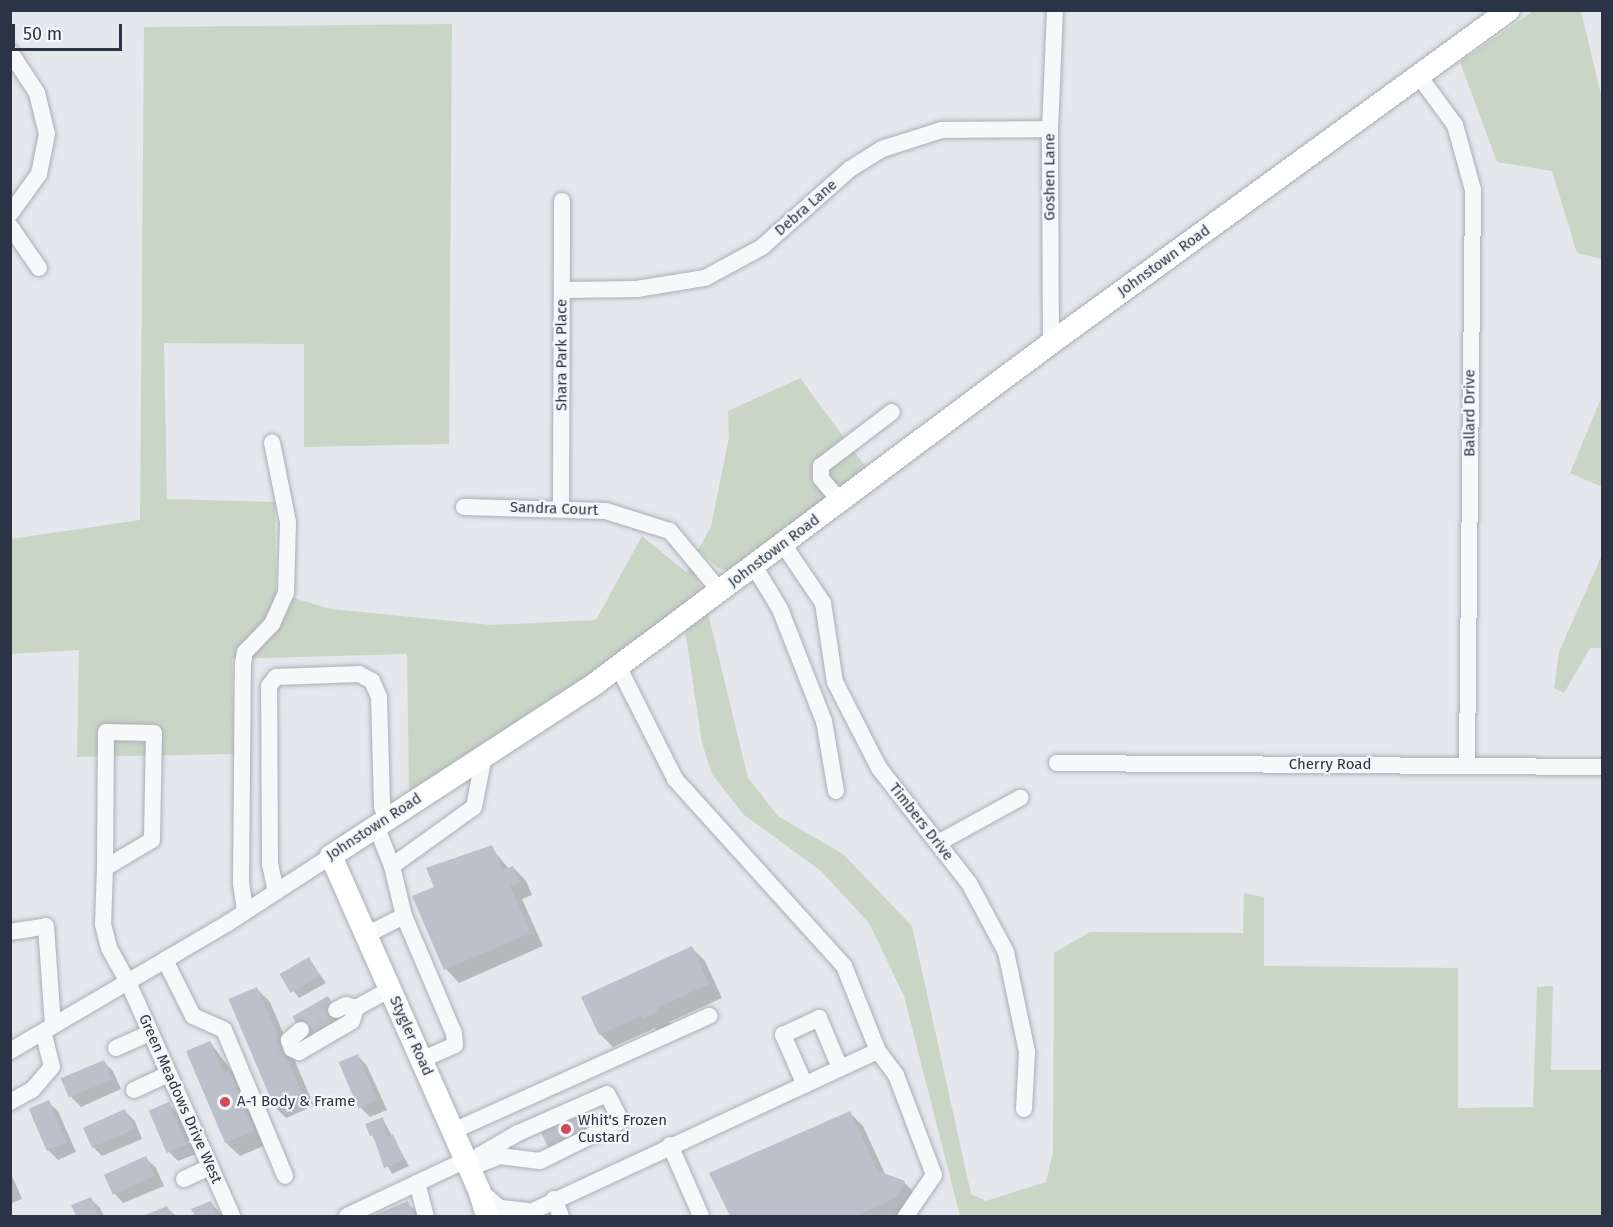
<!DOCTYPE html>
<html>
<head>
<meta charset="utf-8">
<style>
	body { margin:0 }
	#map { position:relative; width:1613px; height:1227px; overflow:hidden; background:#e4e7ec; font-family:"Fira Sans",sans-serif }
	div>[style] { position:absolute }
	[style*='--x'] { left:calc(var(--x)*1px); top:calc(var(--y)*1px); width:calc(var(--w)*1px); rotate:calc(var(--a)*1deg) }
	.green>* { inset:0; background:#c9d6c5 }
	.shadow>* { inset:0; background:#0003 }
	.building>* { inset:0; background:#bbc0ca; transform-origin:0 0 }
	.minor-tunnel>* { height:16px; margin-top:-8px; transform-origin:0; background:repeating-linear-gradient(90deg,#bfc3cb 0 16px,transparent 0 24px) }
	.roads { filter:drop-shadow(0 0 2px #a9aeb7) drop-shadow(0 0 2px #a9aeb7) }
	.minor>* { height:16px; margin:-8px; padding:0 8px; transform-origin:8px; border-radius:8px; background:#f7f8fa }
	.major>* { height:22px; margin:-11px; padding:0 11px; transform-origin:11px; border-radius:11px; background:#fff }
	.dots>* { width:16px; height:16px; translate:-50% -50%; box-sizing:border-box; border:3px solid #f4f6f9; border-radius:50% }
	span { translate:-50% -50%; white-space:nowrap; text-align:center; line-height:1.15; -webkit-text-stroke:4.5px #f4f6f9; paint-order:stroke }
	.street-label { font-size:15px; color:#2b3445 }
	.poi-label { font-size:15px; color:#2b3445 }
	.left { translate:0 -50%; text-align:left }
	.frame { position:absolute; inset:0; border:12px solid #2b3445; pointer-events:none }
	.scale { position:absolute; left:12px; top:24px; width:110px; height:27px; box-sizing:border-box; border:3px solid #2b3445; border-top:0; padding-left:8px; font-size:18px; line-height:21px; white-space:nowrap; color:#2b3445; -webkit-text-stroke:4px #f4f6f9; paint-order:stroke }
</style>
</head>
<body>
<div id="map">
	<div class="green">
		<div style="clip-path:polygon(1533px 11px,1581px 11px,1602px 99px,1602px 259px,1577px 253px,1552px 171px,1497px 162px,1460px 62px)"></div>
		<div style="clip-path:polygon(452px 24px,449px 444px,304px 447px,304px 344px,164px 343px,167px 499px,275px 502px,276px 593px,331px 609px,491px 625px,596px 620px,642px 536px,686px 572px,691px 564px,702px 589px,614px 660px,409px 792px,407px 654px,232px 659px,234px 754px,77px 757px,79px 650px,11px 654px,10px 539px,140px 520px,144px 27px)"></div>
		<div style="clip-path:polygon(800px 378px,868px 470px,728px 571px,718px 568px,698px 550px,711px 526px,729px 438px,728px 411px)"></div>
		<div style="clip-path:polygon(1602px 396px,1602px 487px,1570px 473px)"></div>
		<div style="clip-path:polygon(1602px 555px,1602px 648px,1590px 648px,1564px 693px,1554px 688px,1559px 652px)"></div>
		<div style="clip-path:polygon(708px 613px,748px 778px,778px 816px,843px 854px,912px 926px,971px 1194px,986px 1201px,1046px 1182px,1053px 1153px,1054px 953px,1090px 932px,1243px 933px,1244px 893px,1264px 897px,1264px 966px,1458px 968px,1458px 1108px,1533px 1107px,1537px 987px,1553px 986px,1551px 1070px,1602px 1070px,1602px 1216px,960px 1216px,904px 996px,869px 923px,821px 871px,743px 814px,712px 774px,702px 743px,685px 630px)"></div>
	</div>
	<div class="shadow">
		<div style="clip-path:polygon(491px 847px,509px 869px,513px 867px,526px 881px,532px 895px,522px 899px,543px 946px,459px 983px,446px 969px,436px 888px,428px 869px)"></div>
		<div style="clip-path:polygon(692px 948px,705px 961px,722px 998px,669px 1022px,671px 1026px,658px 1031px,655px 1028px,613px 1047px,600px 1034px)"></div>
		<div style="clip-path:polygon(309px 959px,326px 983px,299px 998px,282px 975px)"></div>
		<div style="clip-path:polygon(257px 989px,270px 1002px,314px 1106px,286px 1118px,272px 1104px)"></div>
		<div style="clip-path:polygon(210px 1042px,243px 1086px,268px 1144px,240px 1156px,226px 1143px,188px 1052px)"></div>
		<div style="clip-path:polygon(358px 1056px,367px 1066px,387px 1110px,370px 1117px,360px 1107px)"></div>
		<div style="clip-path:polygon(103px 1061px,113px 1071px,121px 1089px,81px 1107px,71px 1097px)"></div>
		<div style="clip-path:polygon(48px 1102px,58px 1111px,76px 1152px,58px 1160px,48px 1150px)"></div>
		<div style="clip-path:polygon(168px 1104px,178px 1113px,196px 1154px,178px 1161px,168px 1151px,151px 1111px)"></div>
		<div style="clip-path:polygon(125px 1111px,135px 1121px,142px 1139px,102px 1156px,92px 1146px)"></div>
		<div style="clip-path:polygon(584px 1113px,597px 1134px,549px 1147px)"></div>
		<div style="clip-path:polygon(850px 1113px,863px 1126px,886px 1176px,904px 1182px,917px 1196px,912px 1210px,898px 1216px,731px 1216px,711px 1174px)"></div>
		<div style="clip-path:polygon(382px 1118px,409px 1166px,392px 1174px,367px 1125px)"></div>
		<div style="clip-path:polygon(146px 1158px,156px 1168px,164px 1186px,123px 1203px,114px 1193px)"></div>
		<div style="clip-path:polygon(10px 1171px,22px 1199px,10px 1204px)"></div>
		<div style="clip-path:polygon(90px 1198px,100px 1208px,104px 1216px,78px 1216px,73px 1206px)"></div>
		<div style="clip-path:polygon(211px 1203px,223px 1216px,196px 1216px,193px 1210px)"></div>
		<div style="clip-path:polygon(407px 1203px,421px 1216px,377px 1216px)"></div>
		<div style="clip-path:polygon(167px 1208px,176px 1216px,147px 1216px)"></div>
	</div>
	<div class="building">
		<div style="clip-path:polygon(492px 845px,503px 870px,513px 866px,520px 882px,510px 886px,531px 933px,444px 970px,412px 896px,434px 887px,426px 868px)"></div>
		<div style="clip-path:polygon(692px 946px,709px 984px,657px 1008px,658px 1012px,643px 1019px,642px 1015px,599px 1035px,581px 997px)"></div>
		<div style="left:309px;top:957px;width:22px;height:34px;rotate:60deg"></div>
		<div style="left:257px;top:987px;width:115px;height:31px;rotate:67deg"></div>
		<div style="left:328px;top:996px;width:28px;height:41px;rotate:60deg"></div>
		<div style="clip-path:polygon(210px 1041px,224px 1073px,230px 1070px,255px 1131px,225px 1143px,186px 1051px)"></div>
		<div style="left:358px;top:1054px;width:50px;height:21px;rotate:67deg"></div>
		<div style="left:104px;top:1060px;width:21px;height:47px;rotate:67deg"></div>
		<div style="left:49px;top:1100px;width:46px;height:22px;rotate:67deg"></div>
		<div style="left:169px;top:1102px;width:46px;height:22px;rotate:67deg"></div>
		<div style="left:125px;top:1109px;width:22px;height:46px;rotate:66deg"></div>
		<div style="left:584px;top:1111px;width:19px;height:48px;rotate:65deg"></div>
		<div style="clip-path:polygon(850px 1111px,878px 1171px,905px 1181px,898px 1197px,856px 1216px,730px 1216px,709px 1173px)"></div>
		<div style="clip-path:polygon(383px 1117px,386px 1137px,393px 1134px,404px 1160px,384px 1168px,373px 1135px,370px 1136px,365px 1124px)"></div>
		<div style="left:146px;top:1156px;width:22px;height:46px;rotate:66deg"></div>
		<div style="clip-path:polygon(91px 1197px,99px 1216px,76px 1216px,71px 1205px)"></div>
		<div style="clip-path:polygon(211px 1201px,218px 1216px,195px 1216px,191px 1209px)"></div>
		<div style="clip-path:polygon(408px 1201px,415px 1216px,372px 1216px)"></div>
		<div style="clip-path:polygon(167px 1206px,172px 1216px,143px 1216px)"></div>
	</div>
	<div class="minor-tunnel">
		<div style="--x:301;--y:1030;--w:40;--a:-29.7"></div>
	</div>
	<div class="roads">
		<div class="minor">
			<div style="--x:10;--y:52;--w:49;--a:56.6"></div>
			<div style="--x:37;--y:93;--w:42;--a:76.3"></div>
			<div style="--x:47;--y:134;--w:41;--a:101.3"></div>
			<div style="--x:39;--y:174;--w:49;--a:125.9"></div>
			<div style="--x:1419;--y:76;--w:61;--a:53.7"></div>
			<div style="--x:1455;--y:125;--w:67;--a:74.5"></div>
			<div style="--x:1473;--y:190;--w:575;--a:90.6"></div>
			<div style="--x:10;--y:226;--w:51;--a:55.4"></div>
			<div style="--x:562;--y:290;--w:75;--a:-0.8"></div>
			<div style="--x:637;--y:289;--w:69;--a:-9.2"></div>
			<div style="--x:705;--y:278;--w:65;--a:-28.5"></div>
			<div style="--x:762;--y:247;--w:118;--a:-41.6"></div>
			<div style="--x:850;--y:169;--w:38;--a:-32"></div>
			<div style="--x:882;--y:149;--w:63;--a:-17.6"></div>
			<div style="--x:942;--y:130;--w:108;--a:-0.5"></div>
			<div style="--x:1051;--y:343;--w:214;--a:-90.3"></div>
			<div style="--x:1050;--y:129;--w:119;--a:-87.6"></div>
			<div style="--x:840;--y:501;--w:30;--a:-130"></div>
			<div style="--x:821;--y:478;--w:12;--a:-90"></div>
			<div style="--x:821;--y:466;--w:89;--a:-37.3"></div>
			<div style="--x:464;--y:507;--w:142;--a:1.6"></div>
			<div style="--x:606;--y:511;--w:67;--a:17.4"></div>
			<div style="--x:670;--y:531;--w:78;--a:50.2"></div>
			<div style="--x:561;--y:508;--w:307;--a:-89.8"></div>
			<div style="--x:783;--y:544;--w:71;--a:55.9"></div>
			<div style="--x:823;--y:603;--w:80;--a:81.4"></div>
			<div style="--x:835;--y:682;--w:97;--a:62.9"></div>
			<div style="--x:879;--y:768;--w:146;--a:52"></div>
			<div style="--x:969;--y:883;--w:78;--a:61.8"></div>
			<div style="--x:1006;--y:952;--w:102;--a:78.1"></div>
			<div style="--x:1027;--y:1052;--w:57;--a:93"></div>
			<div style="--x:754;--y:566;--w:50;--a:58.8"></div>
			<div style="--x:780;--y:609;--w:120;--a:68.6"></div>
			<div style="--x:824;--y:721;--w:71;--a:80.3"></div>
			<div style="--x:618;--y:666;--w:127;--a:63.2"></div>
			<div style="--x:675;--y:779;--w:252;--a:47.9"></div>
			<div style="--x:844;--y:966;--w:92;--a:68.2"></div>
			<div style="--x:1057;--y:763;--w:545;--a:0.42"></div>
			<div style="--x:376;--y:826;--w:43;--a:68.2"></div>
			<div style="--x:392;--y:866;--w:101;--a:-35.7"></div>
			<div style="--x:474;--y:807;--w:52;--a:-78.9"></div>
			<div style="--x:938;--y:843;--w:94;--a:-28.8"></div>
			<div style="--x:392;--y:866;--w:51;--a:76.5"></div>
			<div style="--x:404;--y:916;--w:127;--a:66.9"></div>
			<div style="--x:454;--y:1033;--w:12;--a:85"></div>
			<div style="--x:455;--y:1045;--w:36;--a:156"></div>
			<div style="--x:105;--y:868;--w:136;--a:-89.6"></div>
			<div style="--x:106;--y:732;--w:48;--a:1.2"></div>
			<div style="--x:154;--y:733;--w:107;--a:91.1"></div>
			<div style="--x:152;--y:840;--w:55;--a:149.2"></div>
			<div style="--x:105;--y:868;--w:56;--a:92"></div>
			<div style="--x:103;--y:924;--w:25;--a:76"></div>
			<div style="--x:109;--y:948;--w:39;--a:61"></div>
			<div style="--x:128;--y:982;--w:256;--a:66"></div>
			<div style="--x:276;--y:892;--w:29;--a:-102"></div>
			<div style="--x:270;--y:864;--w:178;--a:-90.3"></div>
			<div style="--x:269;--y:686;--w:11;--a:-52"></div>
			<div style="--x:276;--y:677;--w:83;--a:-2.1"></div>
			<div style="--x:359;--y:674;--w:15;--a:28"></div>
			<div style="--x:372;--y:681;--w:17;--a:66"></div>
			<div style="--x:379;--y:697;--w:110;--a:88.4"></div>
			<div style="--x:382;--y:807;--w:13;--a:67"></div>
			<div style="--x:245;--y:911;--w:27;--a:-98"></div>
			<div style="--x:241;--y:884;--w:221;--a:-89.5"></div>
			<div style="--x:243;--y:663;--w:11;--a:-80"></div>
			<div style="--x:245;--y:652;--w:39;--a:-46"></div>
			<div style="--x:272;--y:624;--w:34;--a:-66"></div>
			<div style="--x:286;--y:593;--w:71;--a:-88.4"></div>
			<div style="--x:288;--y:522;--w:81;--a:-101.4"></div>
			<div style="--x:10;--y:932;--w:36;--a:-9"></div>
			<div style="--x:46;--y:926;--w:100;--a:86"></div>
			<div style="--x:366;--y:935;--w:42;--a:-26.6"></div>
			<div style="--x:165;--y:960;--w:63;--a:63.4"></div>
			<div style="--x:193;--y:1016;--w:34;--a:24"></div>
			<div style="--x:224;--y:1030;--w:158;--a:67.3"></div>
			<div style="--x:356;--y:1008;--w:39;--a:-29"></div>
			<div style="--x:301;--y:1030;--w:16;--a:140"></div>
			<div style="--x:289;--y:1040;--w:9;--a:72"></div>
			<div style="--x:292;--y:1049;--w:8;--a:23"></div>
			<div style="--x:299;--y:1052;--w:61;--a:-30.3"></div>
			<div style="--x:352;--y:1021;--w:14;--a:-73"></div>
			<div style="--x:356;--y:1008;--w:10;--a:-163"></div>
			<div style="--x:346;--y:1005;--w:11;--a:153"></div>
			<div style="--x:116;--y:1048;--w:37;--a:-24"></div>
			<div style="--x:10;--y:1051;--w:253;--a:-30.4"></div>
			<div style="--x:228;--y:923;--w:123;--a:-33"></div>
			<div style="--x:805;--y:1085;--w:55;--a:-113.7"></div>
			<div style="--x:783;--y:1035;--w:40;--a:-25"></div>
			<div style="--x:819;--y:1018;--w:54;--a:67.2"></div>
			<div style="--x:134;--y:1090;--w:38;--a:-25"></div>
			<div style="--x:10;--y:1102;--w:25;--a:-29"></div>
			<div style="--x:32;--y:1090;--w:30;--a:-49"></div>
			<div style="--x:52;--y:1067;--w:36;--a:-104"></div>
			<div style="--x:453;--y:1131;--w:281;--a:-24.2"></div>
			<div style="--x:670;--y:1145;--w:77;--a:66.4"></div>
			<div style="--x:469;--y:1168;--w:33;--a:-21"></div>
			<div style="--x:500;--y:1156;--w:40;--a:7.1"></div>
			<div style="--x:540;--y:1161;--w:90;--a:-26.3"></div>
			<div style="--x:621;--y:1121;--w:30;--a:-117"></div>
			<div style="--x:607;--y:1094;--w:97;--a:156.3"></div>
			<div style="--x:518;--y:1133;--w:44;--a:149.9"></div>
			<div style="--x:480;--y:1155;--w:9;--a:96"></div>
			<div style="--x:184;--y:1179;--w:29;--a:-25"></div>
			<div style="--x:417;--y:1183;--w:34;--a:75"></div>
			<div style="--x:479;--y:1190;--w:28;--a:41"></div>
			<div style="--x:500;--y:1208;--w:27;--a:6"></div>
			<div style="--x:554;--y:1199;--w:18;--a:68"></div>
			<div style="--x:347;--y:1216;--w:132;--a:-25.2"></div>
			<div style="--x:522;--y:1216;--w:392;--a:-24.9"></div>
			<div style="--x:878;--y:1051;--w:30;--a:53"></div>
			<div style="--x:896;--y:1075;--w:107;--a:69.2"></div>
			<div style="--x:934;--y:1175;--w:50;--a:124.3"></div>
		</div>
		<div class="major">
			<div style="--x:487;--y:1216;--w:27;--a:-107"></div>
			<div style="--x:479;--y:1190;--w:365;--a:-113.9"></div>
			<div style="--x:331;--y:856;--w:316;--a:-33.1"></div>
			<div style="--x:596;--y:683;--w:568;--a:-36.77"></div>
			<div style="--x:1051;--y:343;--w:566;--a:-36.02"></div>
		</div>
	</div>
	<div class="dots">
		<div style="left:225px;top:1102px;background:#d1495b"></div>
		<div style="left:566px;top:1129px;background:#d1495b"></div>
	</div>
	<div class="street-label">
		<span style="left:1050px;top:177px;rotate:-90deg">Goshen Lane</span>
		<span style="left:806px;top:208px;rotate:-41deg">Debra Lane</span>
		<span style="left:1164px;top:261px;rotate:-36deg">Johnstown Road</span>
		<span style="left:562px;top:355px;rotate:-90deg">Shara Park Place</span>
		<span style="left:1470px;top:413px;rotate:-90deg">Ballard Drive</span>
		<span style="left:554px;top:509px;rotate:2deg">Sandra Court</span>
		<span style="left:774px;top:551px;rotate:-37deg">Johnstown Road</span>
		<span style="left:1330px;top:765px">Cherry Road</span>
		<span style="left:921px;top:822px;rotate:52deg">Timbers Drive</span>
		<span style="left:374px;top:827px;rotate:-33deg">Johnstown Road</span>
		<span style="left:411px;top:1036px;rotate:66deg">Stygler Road</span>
		<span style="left:180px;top:1099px;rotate:66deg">Green Meadows Drive West</span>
	</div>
	<div class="poi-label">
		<span class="left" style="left:237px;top:1102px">A-1 Body &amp; Frame</span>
		<span class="left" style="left:578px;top:1129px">Whit's Frozen<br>Custard</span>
	</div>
	<div class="frame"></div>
	<div class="scale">50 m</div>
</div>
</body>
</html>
